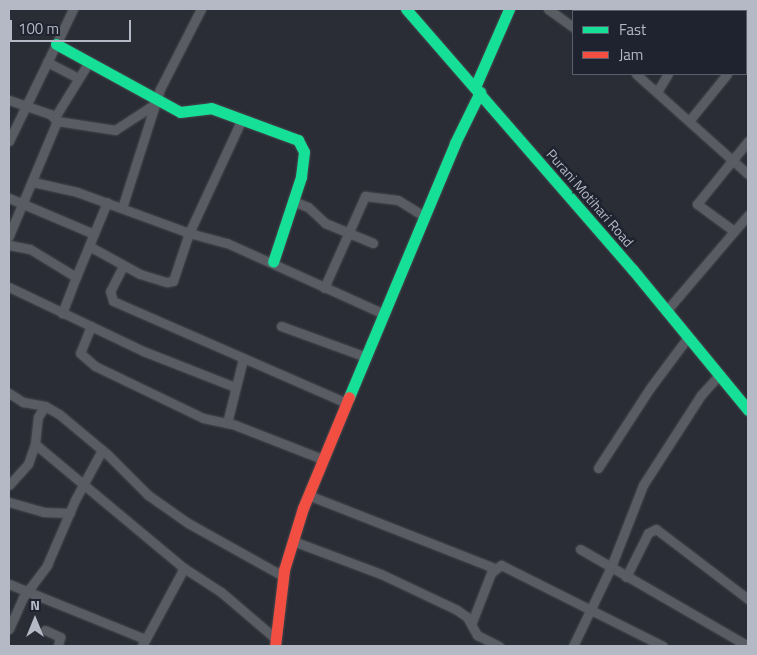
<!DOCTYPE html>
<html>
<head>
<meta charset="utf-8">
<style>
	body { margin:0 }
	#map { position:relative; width:757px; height:655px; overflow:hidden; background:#2a2d35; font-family:"Titillium Web",sans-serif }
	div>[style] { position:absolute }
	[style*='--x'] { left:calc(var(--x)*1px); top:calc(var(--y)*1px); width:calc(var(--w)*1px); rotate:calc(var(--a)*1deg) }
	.roads { filter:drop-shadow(0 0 1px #46484e) drop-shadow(0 0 1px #46484e) }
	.street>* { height:9px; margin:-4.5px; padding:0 4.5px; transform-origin:4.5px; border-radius:4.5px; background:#5a5c64 }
	.fast>* { height:11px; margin:-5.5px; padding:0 5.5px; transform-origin:5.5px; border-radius:5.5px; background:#16e098 }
	.jam>* { height:11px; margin:-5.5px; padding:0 5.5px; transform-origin:5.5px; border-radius:5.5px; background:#f24e42 }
	span { translate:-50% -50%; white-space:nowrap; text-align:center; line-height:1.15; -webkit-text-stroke:5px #1f222f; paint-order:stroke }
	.street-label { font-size:14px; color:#b5b8c5 }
	.frame { position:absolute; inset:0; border:10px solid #b5b8c5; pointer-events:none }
	.legend { position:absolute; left:572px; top:10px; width:175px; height:65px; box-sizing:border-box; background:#1f222f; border:1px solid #5b5e6b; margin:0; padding:6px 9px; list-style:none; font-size:15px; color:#b5b8c5 }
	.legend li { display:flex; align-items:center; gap:10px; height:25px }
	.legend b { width:25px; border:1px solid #5b5e6b }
	.north { position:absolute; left:10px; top:595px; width:50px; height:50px; -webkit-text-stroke:4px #1f222f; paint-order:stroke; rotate:0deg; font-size:14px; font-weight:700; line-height:20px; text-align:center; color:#b5b8c5 }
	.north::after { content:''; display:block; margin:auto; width:18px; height:22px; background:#b5b8c5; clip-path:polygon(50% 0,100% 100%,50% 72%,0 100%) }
	.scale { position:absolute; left:10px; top:20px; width:121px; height:22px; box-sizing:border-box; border:2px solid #b5b8c5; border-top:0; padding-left:6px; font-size:15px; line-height:18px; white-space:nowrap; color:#b5b8c5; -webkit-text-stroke:4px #1f222f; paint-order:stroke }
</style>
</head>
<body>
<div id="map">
	<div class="roads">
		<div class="street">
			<div style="--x:548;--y:9;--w:31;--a:36"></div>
			<div style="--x:707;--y:11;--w:3;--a:-45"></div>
			<div style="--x:746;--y:48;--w:5;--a:-68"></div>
			<div style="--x:47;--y:62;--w:35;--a:27"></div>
			<div style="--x:636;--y:74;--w:150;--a:41.8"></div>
			<div style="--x:657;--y:92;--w:21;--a:-59"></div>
			<div style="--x:9;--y:100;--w:43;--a:18.9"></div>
			<div style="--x:50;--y:114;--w:10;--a:45"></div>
			<div style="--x:57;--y:121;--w:125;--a:112.7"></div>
			<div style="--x:55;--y:117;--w:65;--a:-58.3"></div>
			<div style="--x:57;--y:121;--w:59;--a:8.8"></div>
			<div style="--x:115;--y:130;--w:48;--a:-33"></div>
			<div style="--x:689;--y:121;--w:60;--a:-51"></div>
			<div style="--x:9;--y:141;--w:147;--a:-64.1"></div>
			<div style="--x:33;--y:182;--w:45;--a:12.8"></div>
			<div style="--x:77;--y:192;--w:119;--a:20.1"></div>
			<div style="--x:189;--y:233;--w:39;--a:15"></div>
			<div style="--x:227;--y:243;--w:172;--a:24.3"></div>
			<div style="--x:9;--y:198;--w:92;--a:23"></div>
			<div style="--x:293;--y:201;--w:16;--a:22"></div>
			<div style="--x:308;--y:207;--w:23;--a:43"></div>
			<div style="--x:325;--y:223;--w:52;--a:22.6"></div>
			<div style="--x:122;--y:208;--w:125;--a:-72.3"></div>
			<div style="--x:160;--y:89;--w:90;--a:-62.9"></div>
			<div style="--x:734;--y:231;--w:46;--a:-143.9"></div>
			<div style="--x:697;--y:204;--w:81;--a:-51"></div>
			<div style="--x:9;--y:245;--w:21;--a:11"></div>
			<div style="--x:30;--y:249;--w:54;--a:31.3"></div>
			<div style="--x:76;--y:277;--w:39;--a:111"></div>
			<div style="--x:89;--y:246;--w:58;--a:28.8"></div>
			<div style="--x:140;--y:274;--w:28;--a:17"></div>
			<div style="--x:167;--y:282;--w:6;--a:-9"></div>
			<div style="--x:173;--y:281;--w:51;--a:-71.6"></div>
			<div style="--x:189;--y:233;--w:126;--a:-65.1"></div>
			<div style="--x:123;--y:266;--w:28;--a:117"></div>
			<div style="--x:110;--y:291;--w:10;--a:73"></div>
			<div style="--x:113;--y:301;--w:254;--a:23.6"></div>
			<div style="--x:76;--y:277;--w:81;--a:-67.5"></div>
			<div style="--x:9;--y:287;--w:148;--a:25.5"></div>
			<div style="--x:143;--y:351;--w:99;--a:21.4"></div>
			<div style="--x:324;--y:288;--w:101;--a:-66"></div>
			<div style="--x:365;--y:196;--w:33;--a:7"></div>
			<div style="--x:398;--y:200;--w:31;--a:32"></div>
			<div style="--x:667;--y:310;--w:125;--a:-49.5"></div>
			<div style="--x:91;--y:326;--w:29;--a:112"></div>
			<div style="--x:80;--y:353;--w:20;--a:41"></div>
			<div style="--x:95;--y:366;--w:120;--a:25.7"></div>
			<div style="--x:203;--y:418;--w:33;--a:12"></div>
			<div style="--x:235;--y:425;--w:93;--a:21.3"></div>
			<div style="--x:281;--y:326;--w:90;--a:20"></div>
			<div style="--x:9;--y:393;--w:17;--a:33"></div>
			<div style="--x:23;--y:402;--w:22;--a:10"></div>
			<div style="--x:45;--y:406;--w:16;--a:30"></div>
			<div style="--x:59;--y:414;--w:62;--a:39.8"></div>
			<div style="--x:107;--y:454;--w:58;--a:45"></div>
			<div style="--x:148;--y:495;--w:49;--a:35"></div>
			<div style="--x:188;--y:523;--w:109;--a:29.2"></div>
			<div style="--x:227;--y:423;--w:66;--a:-76"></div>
			<div style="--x:35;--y:444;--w:194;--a:39.8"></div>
			<div style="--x:184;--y:568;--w:89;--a:118.3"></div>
			<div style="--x:598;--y:468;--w:95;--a:-57"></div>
			<div style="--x:650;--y:388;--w:64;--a:-53.3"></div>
			<div style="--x:9;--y:485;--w:28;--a:-48"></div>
			<div style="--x:28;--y:464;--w:21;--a:-71"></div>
			<div style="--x:35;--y:444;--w:27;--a:-84"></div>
			<div style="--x:38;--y:417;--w:13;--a:-58"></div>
			<div style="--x:308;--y:495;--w:200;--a:21.4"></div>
			<div style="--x:9;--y:502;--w:35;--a:16"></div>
			<div style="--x:43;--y:512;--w:27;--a:2"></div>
			<div style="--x:293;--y:541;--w:94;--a:20.6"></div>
			<div style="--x:381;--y:574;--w:84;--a:25.3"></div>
			<div style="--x:457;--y:610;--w:12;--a:35"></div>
			<div style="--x:467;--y:617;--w:21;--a:61"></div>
			<div style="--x:477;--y:635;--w:25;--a:27"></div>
			<div style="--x:580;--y:549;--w:194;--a:30"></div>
			<div style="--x:184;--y:568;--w:44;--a:33"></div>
			<div style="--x:221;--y:592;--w:72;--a:40.5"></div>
			<div style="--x:626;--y:577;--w:49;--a:-63.4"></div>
			<div style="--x:648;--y:533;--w:9;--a:-27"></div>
			<div style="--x:656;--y:529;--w:116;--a:37.3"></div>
			<div style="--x:9;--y:584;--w:147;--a:22"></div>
			<div style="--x:472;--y:622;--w:53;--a:-68.8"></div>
			<div style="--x:491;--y:573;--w:13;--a:-39"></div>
			<div style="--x:501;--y:565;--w:181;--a:26.6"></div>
			<div style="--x:9;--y:629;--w:36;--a:-66"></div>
			<div style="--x:24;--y:596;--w:39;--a:-53"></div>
			<div style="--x:47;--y:565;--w:71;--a:-66.7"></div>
			<div style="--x:75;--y:500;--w:57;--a:-61.6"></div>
			<div style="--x:45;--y:630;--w:17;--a:25"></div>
			<div style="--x:60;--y:637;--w:9;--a:103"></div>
			<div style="--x:573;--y:646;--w:88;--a:-64.3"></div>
			<div style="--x:611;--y:567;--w:88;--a:-68.7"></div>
			<div style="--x:643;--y:485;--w:107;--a:-57.2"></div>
			<div style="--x:701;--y:395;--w:27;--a:-48"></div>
		</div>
		<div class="fast">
			<div style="--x:406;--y:9;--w:346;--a:49"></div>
			<div style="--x:633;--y:270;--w:181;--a:50.6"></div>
			<div style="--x:56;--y:44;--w:141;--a:28.7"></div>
			<div style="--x:180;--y:112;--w:31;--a:-7"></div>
			<div style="--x:211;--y:108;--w:93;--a:20.2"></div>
			<div style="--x:298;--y:140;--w:13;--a:63"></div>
			<div style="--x:304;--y:152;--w:25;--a:97"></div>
			<div style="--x:301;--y:177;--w:89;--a:108.2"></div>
			<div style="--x:475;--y:87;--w:85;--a:-66.4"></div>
			<div style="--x:349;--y:397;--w:275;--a:-67.3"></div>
			<div style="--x:455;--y:143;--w:57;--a:-63.9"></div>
		</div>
		<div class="jam">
			<div style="--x:275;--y:646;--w:77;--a:-83.2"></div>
			<div style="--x:284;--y:570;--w:65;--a:-73"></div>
			<div style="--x:303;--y:508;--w:120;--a:-67.5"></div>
		</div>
	</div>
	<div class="street-label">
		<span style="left:590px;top:198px;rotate:49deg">Purani Motihari Road</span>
	</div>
	<div class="frame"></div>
	<ul class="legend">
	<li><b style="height:6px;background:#16e098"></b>Fast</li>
	<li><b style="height:6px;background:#f24e42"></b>Jam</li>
	</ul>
	<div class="north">N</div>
	<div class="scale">100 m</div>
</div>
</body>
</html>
